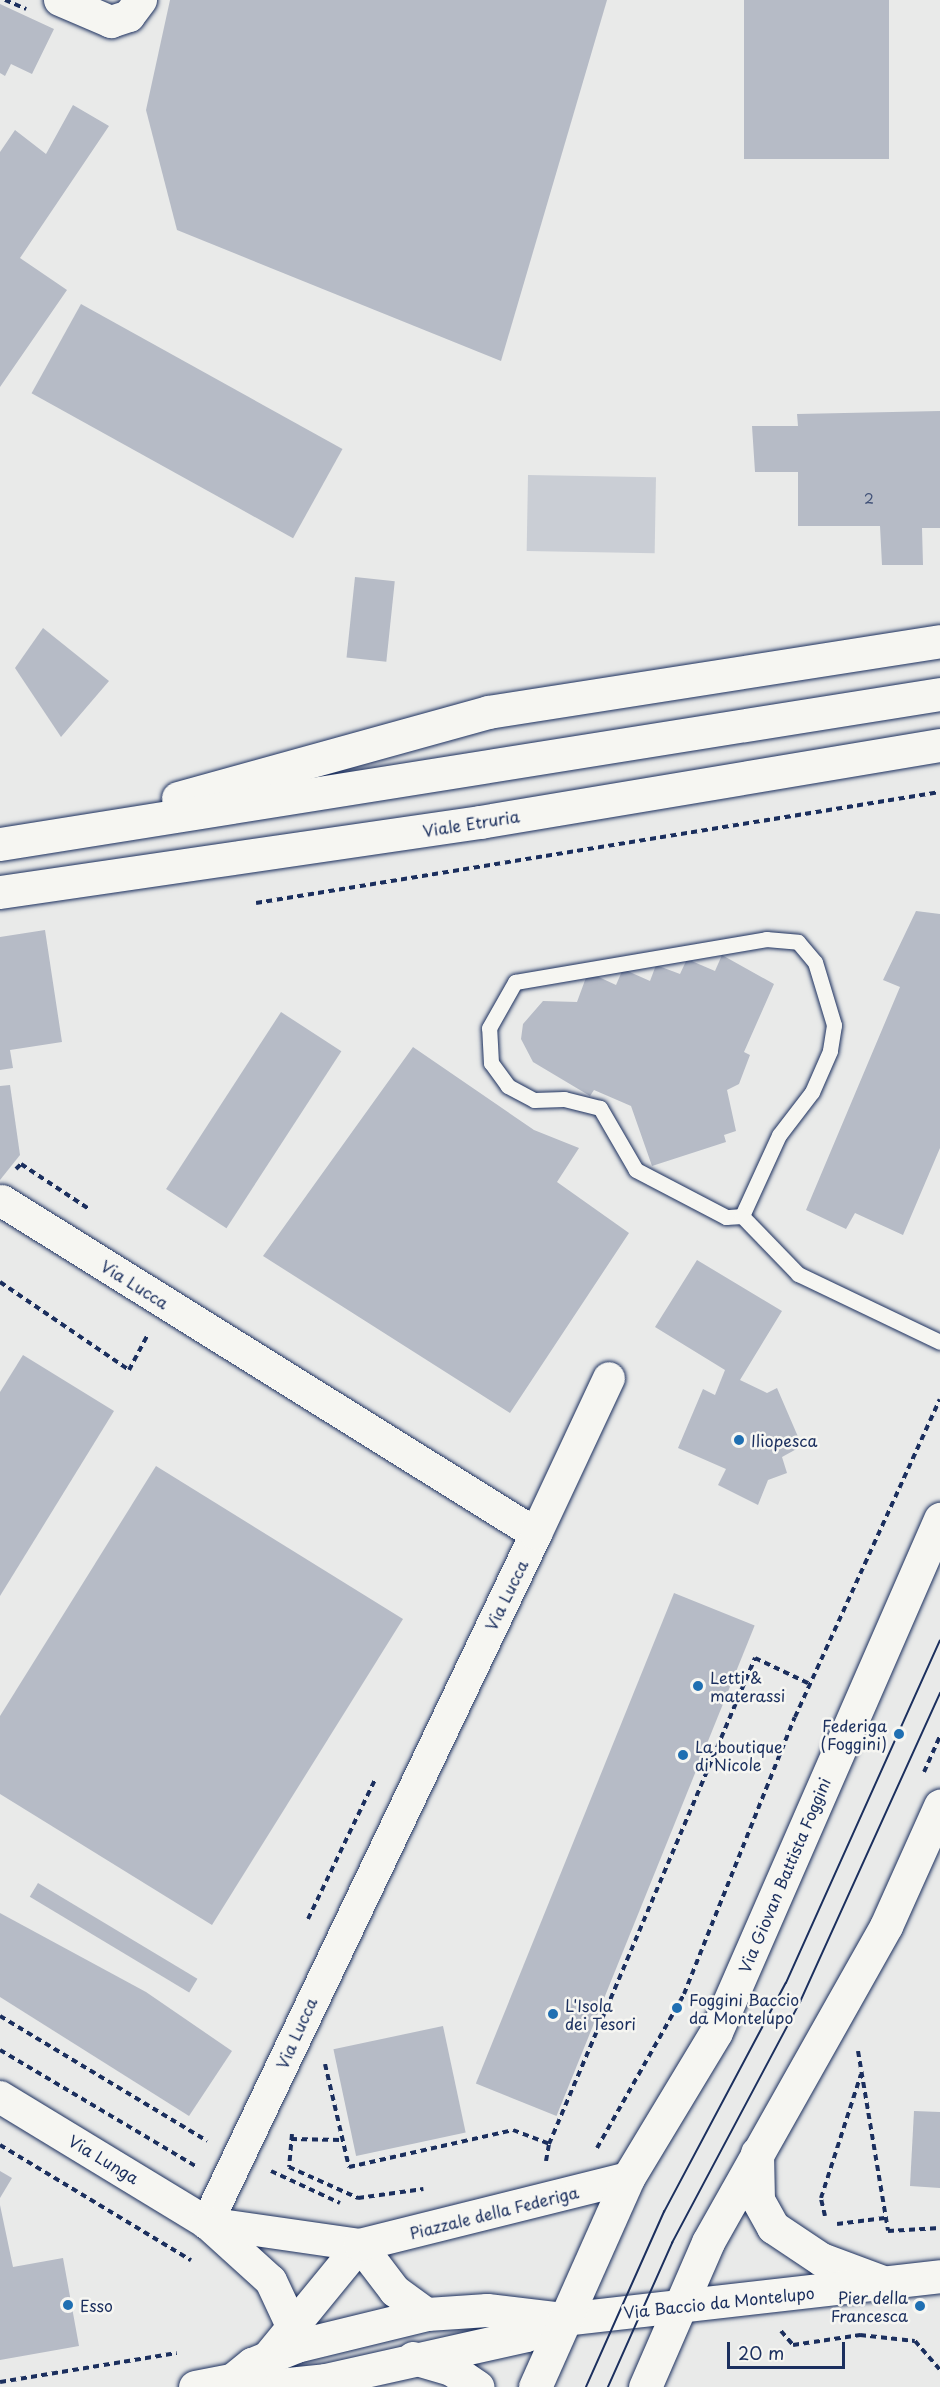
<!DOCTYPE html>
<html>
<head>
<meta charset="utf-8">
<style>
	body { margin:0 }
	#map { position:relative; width:940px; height:2387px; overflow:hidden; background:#e9eae9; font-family:"Playpen Sans",sans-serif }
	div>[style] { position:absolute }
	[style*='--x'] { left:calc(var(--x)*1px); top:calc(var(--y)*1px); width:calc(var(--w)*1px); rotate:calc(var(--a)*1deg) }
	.green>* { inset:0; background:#caced5; transform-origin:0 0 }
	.building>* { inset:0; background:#b6bbc6; transform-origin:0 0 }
	.path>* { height:4px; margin-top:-2px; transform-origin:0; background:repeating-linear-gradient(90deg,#1b2f5e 0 6px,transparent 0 10.5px) }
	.roads { filter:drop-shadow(0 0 2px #1b2f5e) drop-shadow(0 0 2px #1b2f5e) }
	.service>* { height:15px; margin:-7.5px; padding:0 7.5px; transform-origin:7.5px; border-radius:7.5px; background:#f6f6f2 }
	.minor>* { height:32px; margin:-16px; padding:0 16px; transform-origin:16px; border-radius:16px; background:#f6f6f2 }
	.tertiary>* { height:33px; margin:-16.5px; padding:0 16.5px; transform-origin:16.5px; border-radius:16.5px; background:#f6f6f2 }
	.secondary>* { height:33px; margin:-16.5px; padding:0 16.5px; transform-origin:16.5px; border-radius:16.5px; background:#f6f6f2 }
	.primary>* { height:33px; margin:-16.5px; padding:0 16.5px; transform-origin:16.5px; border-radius:16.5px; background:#f6f6f2 }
	.tram>* { height:1.5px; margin:-0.75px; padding:0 0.75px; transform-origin:0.75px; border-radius:0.75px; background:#1b2f5e }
	.dots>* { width:16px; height:16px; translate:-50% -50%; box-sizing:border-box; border:3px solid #f6f6f2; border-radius:50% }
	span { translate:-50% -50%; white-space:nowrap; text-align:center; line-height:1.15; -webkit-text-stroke:5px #f6f6f2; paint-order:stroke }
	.number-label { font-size:14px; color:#425278 }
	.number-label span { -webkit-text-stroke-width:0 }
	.street-label { font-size:16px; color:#1b2f5e }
	.poi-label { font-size:16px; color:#1b2f5e }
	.left { translate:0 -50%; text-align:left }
	.right { translate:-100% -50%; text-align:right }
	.scale { position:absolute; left:727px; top:2342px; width:118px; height:27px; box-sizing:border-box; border:3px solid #1b2f5e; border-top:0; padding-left:8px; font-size:18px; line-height:21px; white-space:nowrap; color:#1b2f5e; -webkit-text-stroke:4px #f6f6f2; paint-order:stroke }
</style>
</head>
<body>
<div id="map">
	<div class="green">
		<div style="left:528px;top:475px;width:128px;height:76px;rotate:1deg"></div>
	</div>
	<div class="building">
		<div style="clip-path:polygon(170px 0,607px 0,501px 361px,177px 230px,146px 110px)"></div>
		<div style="left:744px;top:0;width:145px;height:159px"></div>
		<div style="clip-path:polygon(0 4px,54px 29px,32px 74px,11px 64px,5px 76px,0 73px)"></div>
		<div style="clip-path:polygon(73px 105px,109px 126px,20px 258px,67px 290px,0 387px,0 152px,15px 130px,46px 154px)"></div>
		<div style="left:81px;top:304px;width:299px;height:102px;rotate:29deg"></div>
		<div style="clip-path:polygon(940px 411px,940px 528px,922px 528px,923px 565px,882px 565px,880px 526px,798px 526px,798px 472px,755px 472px,752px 426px,798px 426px,797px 414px)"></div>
		<div style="left:355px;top:577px;width:40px;height:81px;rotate:6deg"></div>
		<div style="clip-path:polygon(43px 628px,109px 681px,61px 737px,15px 668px)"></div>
		<div style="clip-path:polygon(916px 911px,940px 914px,940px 1148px,903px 1235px,855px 1213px,846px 1229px,806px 1210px,900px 987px,883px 980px)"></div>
		<div style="clip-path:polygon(45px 930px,62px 1042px,10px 1050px,13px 1068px,0 1070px,0 937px)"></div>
		<div style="clip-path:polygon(722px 955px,774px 984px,744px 1052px,750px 1055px,739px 1084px,727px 1090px,736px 1131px,724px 1135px,726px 1142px,652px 1166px,631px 1106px,594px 1090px,590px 1096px,533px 1062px,521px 1039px,523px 1024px,543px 1001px,577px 1002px,588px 972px,616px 985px,623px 969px,650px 981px,656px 965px,680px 974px,687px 959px,715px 971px)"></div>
		<div style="left:281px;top:1012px;width:72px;height:211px;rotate:33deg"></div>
		<div style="clip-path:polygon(413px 1047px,534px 1130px,579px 1148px,557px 1182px,629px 1233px,510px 1413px,263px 1256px)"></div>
		<div style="clip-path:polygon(10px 1085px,20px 1155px,0 1180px,0 1086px)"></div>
		<div style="clip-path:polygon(697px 1260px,782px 1311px,740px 1380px,767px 1393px,777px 1388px,802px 1446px,782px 1457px,787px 1473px,768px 1480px,758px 1505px,718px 1485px,726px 1469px,678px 1448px,703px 1389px,715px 1395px,725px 1370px,655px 1327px)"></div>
		<div style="clip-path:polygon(23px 1355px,114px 1411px,0 1596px,0 1392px)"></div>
		<div style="clip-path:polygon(156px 1466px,403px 1619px,212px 1925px,0 1794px,0 1716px)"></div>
		<div style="left:674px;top:1593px;width:87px;height:529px;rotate:22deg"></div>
		<div style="left:38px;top:1883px;width:186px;height:16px;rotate:31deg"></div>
		<div style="clip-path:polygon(0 1913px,146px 1992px,232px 2051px,189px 2116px,0 1997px)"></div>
		<div style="left:443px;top:2026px;width:109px;height:112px;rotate:78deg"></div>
		<div style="clip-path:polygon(914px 2111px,940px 2112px,940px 2188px,910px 2186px)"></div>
		<div style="clip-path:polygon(0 2171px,12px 2178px,0 2198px)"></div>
		<div style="clip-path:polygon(0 2205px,13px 2267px,63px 2258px,79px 2346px,0 2360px)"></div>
	</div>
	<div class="path">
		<div style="--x:5;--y:0;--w:23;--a:23"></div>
		<div style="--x:256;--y:903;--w:693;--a:-9.22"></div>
		<div style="--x:16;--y:1169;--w:7;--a:-45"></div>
		<div style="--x:21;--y:1164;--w:82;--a:33.5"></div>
		<div style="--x:0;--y:1282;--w:156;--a:34.3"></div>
		<div style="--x:129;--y:1370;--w:40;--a:-62"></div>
		<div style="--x:924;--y:1772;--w:39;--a:-66"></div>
		<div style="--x:308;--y:1919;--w:154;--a:-64.3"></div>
		<div style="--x:0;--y:2016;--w:242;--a:31.1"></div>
		<div style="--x:0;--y:2050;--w:227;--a:30.7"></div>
		<div style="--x:858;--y:2051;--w:182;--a:80.5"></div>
		<div style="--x:888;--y:2231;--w:52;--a:-3.3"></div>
		<div style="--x:325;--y:2064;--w:106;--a:76.9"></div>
		<div style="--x:349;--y:2167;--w:168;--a:-12.7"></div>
		<div style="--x:513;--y:2130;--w:39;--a:21"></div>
		<div style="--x:549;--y:2144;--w:528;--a:-67.03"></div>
		<div style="--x:755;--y:1658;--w:61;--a:25.3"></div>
		<div style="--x:292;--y:2134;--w:33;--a:95"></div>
		<div style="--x:289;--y:2167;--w:76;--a:24.2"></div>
		<div style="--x:358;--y:2198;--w:66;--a:-7.9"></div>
		<div style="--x:291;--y:2139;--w:51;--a:1.1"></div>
		<div style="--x:0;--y:2145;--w:223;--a:31.1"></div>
		<div style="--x:597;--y:2148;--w:177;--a:-60.5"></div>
		<div style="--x:684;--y:1994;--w:298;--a:-68.2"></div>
		<div style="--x:795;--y:1717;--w:349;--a:-65.5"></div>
		<div style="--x:546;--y:2161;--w:17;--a:-80"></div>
		<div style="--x:271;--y:2171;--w:76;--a:24.9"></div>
		<div style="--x:825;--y:2216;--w:18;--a:-103"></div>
		<div style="--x:821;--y:2198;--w:130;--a:-72.1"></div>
		<div style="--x:837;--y:2224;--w:48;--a:-7.1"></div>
		<div style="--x:781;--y:2331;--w:18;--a:49"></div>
		<div style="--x:793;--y:2345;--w:68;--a:-8.5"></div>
		<div style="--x:860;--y:2335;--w:55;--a:6.2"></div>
		<div style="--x:915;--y:2341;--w:38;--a:49"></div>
		<div style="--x:0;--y:2382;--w:179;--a:-9.3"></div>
	</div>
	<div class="roads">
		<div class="service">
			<div style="--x:766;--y:939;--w:32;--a:5"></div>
			<div style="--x:798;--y:942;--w:26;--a:50"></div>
			<div style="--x:815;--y:962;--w:66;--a:73.2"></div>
			<div style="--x:834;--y:1025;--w:26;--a:99"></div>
			<div style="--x:830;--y:1051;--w:45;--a:113.7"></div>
			<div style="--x:812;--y:1092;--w:54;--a:127.5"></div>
			<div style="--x:779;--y:1135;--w:89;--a:114.6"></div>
			<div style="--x:742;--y:1216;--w:16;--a:176"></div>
			<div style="--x:726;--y:1217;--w:102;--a:-152.4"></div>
			<div style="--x:636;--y:1170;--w:72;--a:-120.1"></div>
			<div style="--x:600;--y:1108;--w:37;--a:-166"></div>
			<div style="--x:564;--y:1099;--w:30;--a:178"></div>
			<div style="--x:534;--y:1100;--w:30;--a:-152"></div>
			<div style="--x:508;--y:1086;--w:29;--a:-126"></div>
			<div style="--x:491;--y:1063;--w:35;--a:-93"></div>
			<div style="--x:489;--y:1028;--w:53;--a:-60.5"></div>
			<div style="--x:515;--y:982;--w:255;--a:-9.7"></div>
			<div style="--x:742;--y:1216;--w:81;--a:46"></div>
			<div style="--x:798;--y:1274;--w:157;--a:25.6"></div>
		</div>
		<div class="minor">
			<div style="--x:60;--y:0;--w:56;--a:23.3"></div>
			<div style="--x:111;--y:22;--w:19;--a:-18"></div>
			<div style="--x:129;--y:16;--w:20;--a:-53"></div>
			<div style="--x:2;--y:1201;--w:629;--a:31.95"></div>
			<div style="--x:536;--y:1534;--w:764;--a:115.52"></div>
			<div style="--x:536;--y:1534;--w:172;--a:-64.9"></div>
			<div style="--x:0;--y:2097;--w:242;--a:31.3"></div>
			<div style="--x:207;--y:2223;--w:86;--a:42.2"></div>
			<div style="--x:271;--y:2281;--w:52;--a:64.9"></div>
			<div style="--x:207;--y:2223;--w:155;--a:8.2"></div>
			<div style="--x:360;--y:2245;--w:58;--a:52.7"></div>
			<div style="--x:395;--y:2291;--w:39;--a:36"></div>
			<div style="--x:270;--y:2355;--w:142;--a:-50.7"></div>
			<div style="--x:360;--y:2245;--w:276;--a:-14"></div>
		</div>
		<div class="tertiary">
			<div style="--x:757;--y:2153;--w:47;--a:88.8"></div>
			<div style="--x:758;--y:2200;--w:31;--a:61"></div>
			<div style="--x:773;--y:2227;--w:58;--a:33.7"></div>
			<div style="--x:821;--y:2259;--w:63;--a:20.4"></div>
			<div style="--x:413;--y:2358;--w:40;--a:16"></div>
			<div style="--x:451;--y:2369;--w:32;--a:34"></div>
			<div style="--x:232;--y:2380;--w:37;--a:9"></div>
			<div style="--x:269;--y:2386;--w:56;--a:-6.1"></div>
			<div style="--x:325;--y:2380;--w:206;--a:-12.6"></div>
			<div style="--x:526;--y:2335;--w:38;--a:-25"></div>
			<div style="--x:195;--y:2387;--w:38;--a:-11"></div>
			<div style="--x:232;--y:2380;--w:26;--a:-39"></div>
			<div style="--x:252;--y:2364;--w:48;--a:-22.2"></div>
			<div style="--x:296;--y:2346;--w:135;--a:-13.7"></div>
			<div style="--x:427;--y:2314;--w:60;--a:-3.8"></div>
			<div style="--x:487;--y:2310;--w:78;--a:6.7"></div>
			<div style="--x:564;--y:2319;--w:378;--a:-6.5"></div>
		</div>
		<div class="secondary">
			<div style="--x:535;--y:2387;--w:229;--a:-66"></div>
			<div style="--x:628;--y:2178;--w:170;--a:-58.9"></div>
			<div style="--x:716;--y:2032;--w:560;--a:-66.41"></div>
			<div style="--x:645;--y:2387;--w:158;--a:-66.5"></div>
			<div style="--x:708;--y:2242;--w:363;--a:-60.6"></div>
			<div style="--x:886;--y:1926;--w:132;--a:-65.8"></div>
		</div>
		<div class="primary">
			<div style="--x:178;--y:798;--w:322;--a:-15.5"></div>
			<div style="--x:488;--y:712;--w:458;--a:-8.9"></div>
			<div style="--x:0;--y:844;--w:952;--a:-9.07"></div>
			<div style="--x:0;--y:892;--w:485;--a:-8.3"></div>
			<div style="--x:480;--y:822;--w:466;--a:-9.5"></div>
		</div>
	</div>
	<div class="tram">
		<div style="--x:586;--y:2387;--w:192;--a:-66"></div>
		<div style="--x:664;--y:2212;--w:259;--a:-62"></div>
		<div style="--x:786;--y:1983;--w:375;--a:-65.8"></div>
		<div style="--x:608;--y:2387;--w:158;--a:-66"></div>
		<div style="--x:672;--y:2243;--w:273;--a:-62"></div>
		<div style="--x:800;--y:2002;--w:339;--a:-65.6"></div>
	</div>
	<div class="dots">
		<div style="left:739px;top:1440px;background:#1f6fb2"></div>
		<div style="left:698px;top:1686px;background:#1f6fb2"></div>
		<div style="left:899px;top:1734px;background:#1f6fb2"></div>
		<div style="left:683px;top:1755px;background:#1f6fb2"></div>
		<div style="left:677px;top:2008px;background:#1f6fb2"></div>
		<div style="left:553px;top:2014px;background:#1f6fb2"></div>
		<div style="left:68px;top:2305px;background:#1f6fb2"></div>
		<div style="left:920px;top:2306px;background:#1f6fb2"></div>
	</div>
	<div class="number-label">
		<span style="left:869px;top:499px">2</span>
	</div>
	<div class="street-label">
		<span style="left:471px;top:823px;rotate:-9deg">Viale Etruria</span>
		<span style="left:135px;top:1284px;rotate:32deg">Via Lucca</span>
		<span style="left:506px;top:1595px;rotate:-64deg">Via Lucca</span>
		<span style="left:784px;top:1875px;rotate:-67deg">Via Giovan Battista Foggini</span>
		<span style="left:296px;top:2033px;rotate:-66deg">Via Lucca</span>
		<span style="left:104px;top:2159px;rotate:31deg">Via Lunga</span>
		<span style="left:494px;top:2212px;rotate:-14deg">Piazzale della Federiga</span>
		<span style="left:719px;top:2302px;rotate:-6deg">Via Baccio da Montelupo</span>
	</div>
	<div class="poi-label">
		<span class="left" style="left:751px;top:1440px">Iliopesca</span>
		<span class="left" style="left:710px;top:1686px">Letti &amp;<br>materassi</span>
		<span class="right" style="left:887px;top:1734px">Federiga<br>(Foggini)</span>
		<span class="left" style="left:695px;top:1755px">La boutique<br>di Nicole</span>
		<span class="left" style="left:689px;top:2008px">Foggini Baccio<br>da Montelupo</span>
		<span class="left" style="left:565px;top:2014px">L'Isola<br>dei Tesori</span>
		<span class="right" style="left:908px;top:2306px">Pier della<br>Francesca</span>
		<span class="left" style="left:80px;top:2305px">Esso</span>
	</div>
	<div class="scale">20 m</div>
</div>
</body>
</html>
